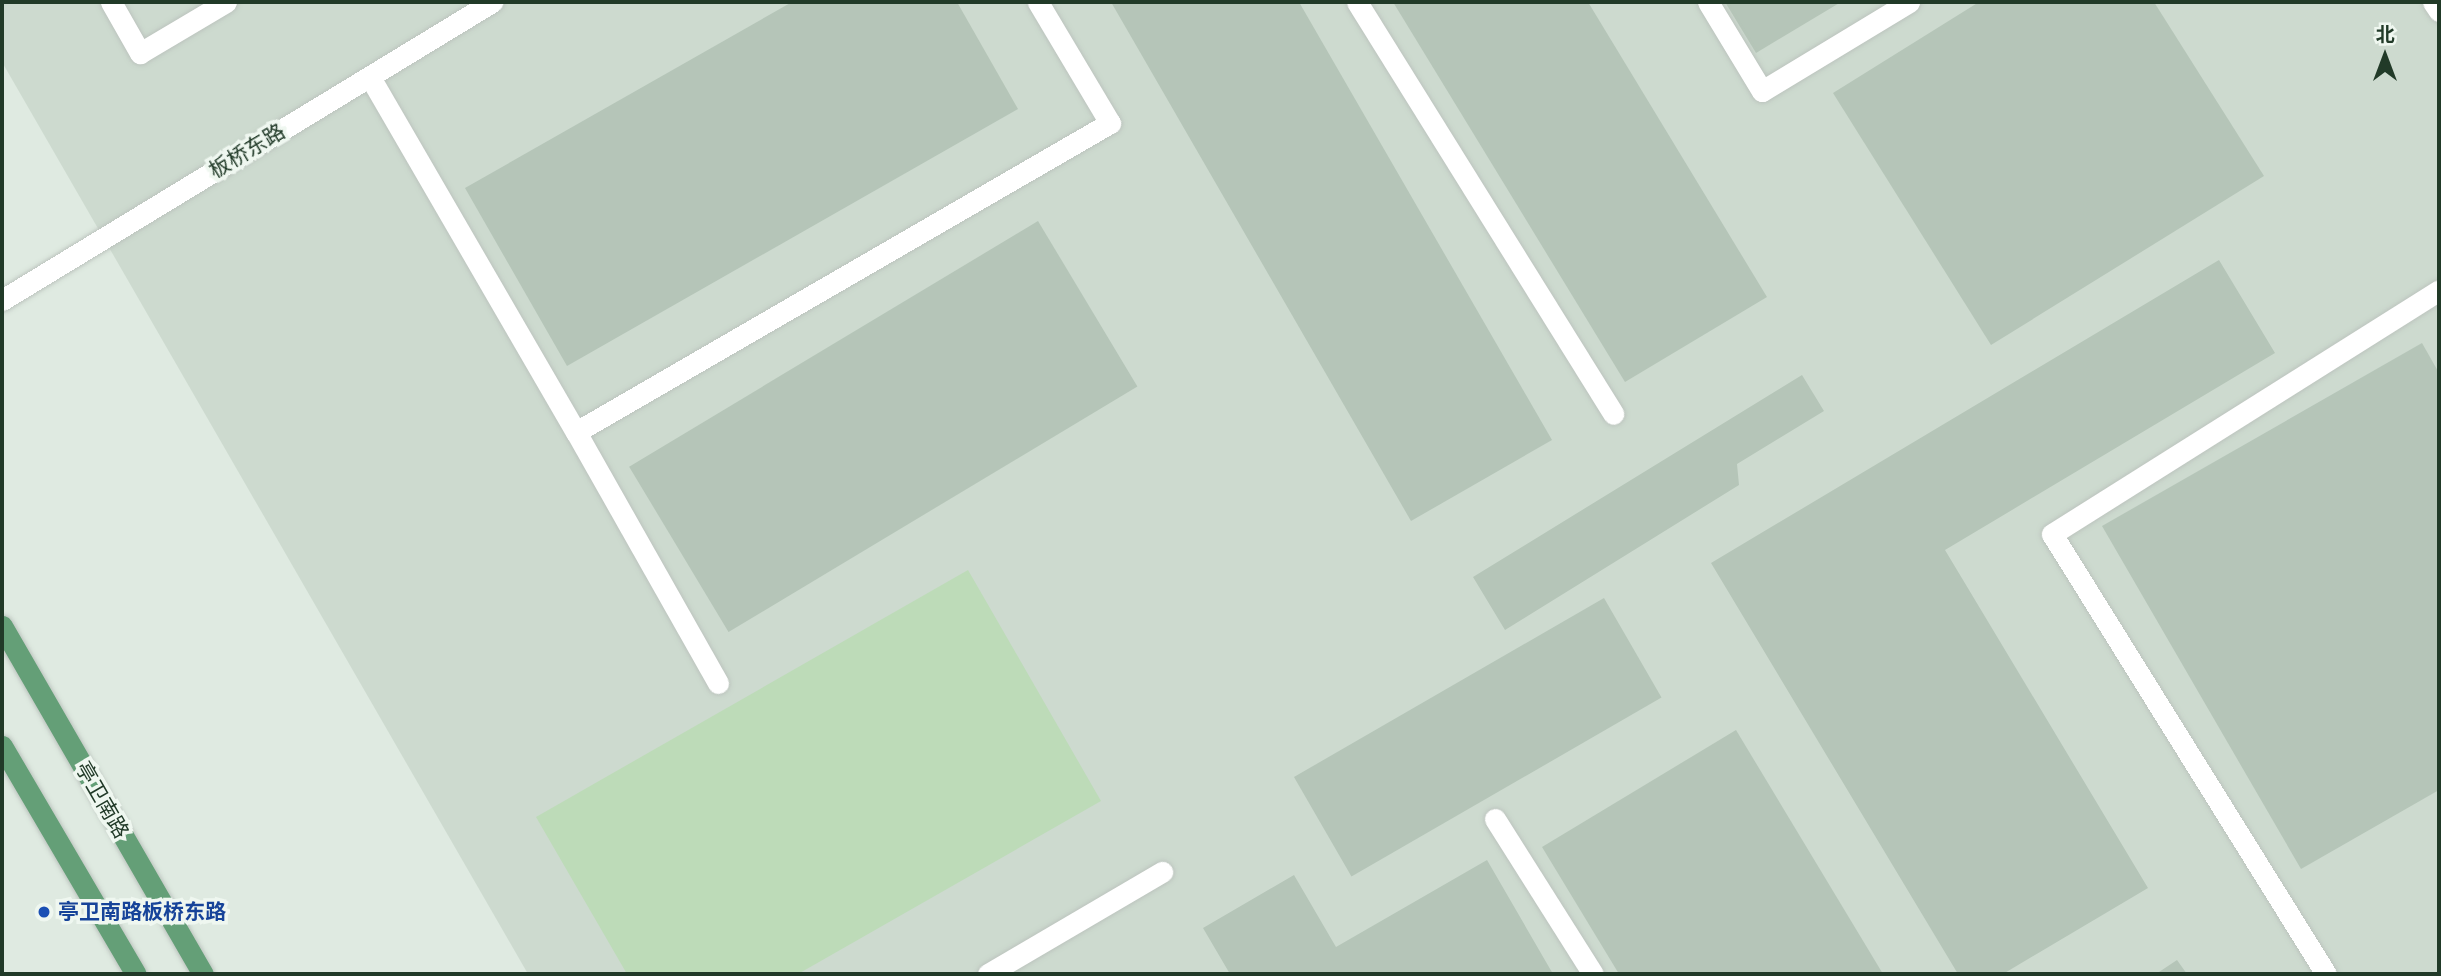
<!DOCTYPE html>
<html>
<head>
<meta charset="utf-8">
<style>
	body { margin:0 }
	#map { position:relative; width:2441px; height:976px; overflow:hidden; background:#dfeae1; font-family:"DM Sans","Noto Sans SC",sans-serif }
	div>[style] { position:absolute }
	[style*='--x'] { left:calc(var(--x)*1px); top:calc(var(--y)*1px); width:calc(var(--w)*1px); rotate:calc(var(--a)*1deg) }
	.built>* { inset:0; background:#cddacf }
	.green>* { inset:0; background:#bddbb8 }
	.building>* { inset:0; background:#b5c5b8; transform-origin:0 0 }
	.roads { filter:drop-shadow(0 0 2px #bcc4be) drop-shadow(0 0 2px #bcc4be) }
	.minor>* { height:21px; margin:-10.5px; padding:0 10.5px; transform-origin:10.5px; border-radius:10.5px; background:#fff }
	.major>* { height:21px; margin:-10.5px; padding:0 10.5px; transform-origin:10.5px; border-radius:10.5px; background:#649f77 }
	.dots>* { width:19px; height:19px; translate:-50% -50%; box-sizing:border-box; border:4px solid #eff7f0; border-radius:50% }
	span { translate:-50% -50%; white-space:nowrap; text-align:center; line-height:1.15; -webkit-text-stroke:7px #eff7f0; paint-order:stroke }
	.street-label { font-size:21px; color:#213a28 }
	.transit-label { font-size:21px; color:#164399; font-weight:700 }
	.left { translate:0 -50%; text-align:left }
	.frame { position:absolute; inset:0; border:4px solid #213a28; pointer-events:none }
	.north { position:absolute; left:2350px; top:21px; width:70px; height:70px; -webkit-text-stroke:5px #eff7f0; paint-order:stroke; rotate:0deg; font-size:19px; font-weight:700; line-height:28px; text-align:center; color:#213a28 }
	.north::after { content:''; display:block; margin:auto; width:24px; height:32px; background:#213a28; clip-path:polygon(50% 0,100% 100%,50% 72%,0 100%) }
</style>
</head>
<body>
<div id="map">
	<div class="built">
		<div style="clip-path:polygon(2px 2px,2439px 2px,2439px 974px,528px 974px,2px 62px)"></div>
	</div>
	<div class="green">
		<div style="clip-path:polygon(968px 570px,1101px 801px,798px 974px,627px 974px,536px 817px)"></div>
	</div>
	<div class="building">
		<div style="clip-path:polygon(792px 2px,957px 2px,1018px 109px,567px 366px,465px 188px)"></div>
		<div style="clip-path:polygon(1111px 2px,1299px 2px,1552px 440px,1411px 521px)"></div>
		<div style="clip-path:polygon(1393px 2px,1588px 2px,1767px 297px,1625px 382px)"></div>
		<div style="clip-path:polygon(1725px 2px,1841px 2px,1756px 53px)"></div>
		<div style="clip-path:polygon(1979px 2px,2154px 2px,2264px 176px,1991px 345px,1833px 93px)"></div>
		<div style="left:1038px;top:221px;width:193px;height:477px;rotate:59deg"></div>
		<div style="clip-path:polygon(2219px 260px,2275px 353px,1945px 550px,2148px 888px,2003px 974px,1958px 974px,1711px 563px)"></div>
		<div style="clip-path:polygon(2422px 343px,2439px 373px,2439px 790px,2301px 869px,2102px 526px)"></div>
		<div style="clip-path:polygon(1802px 375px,1824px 411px,1737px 464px,1739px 485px,1505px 630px,1473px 577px)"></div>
		<div style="left:1604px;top:598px;width:115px;height:358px;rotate:60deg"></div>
		<div style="clip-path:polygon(1736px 730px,1883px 974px,1619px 974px,1542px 847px)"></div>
		<div style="clip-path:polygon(1487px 860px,1553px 974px,1230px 974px,1203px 928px,1294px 875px,1336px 947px)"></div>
		<div style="clip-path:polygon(2177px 960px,2187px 974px,2156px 974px)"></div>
	</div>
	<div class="roads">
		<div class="minor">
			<div style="--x:111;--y:2;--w:59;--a:60.4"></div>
			<div style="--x:140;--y:53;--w:100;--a:-30.7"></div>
			<div style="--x:1357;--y:2;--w:485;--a:58.1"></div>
			<div style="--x:1708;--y:2;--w:104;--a:58.8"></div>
			<div style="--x:1762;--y:91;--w:172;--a:-31.2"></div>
			<div style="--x:2433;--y:2;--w:11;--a:56"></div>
			<div style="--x:370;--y:77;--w:410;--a:59.9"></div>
			<div style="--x:2;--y:300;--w:574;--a:-31.31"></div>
			<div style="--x:718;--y:683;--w:288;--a:-119.5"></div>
			<div style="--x:576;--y:432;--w:617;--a:-30.06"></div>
			<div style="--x:1110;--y:123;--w:141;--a:-120.8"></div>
			<div style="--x:1495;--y:819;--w:183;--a:57.7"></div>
			<div style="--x:988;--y:974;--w:202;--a:-30.4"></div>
			<div style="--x:2326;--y:974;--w:518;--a:-121.91"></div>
			<div style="--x:2052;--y:534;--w:457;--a:-32.2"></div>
		</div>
		<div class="major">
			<div style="--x:2;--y:626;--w:402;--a:60"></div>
			<div style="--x:2;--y:746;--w:264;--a:59.6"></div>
		</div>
	</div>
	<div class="dots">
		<div style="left:44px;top:912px;background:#1a4fb4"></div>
	</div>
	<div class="street-label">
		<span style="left:247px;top:151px;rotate:-31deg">板桥东路</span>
		<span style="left:102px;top:800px;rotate:60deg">亭卫南路</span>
	</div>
	<div class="transit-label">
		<span class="left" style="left:58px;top:912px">亭卫南路板桥东路</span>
	</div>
	<div class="frame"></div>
	<div class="north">北</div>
</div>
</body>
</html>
